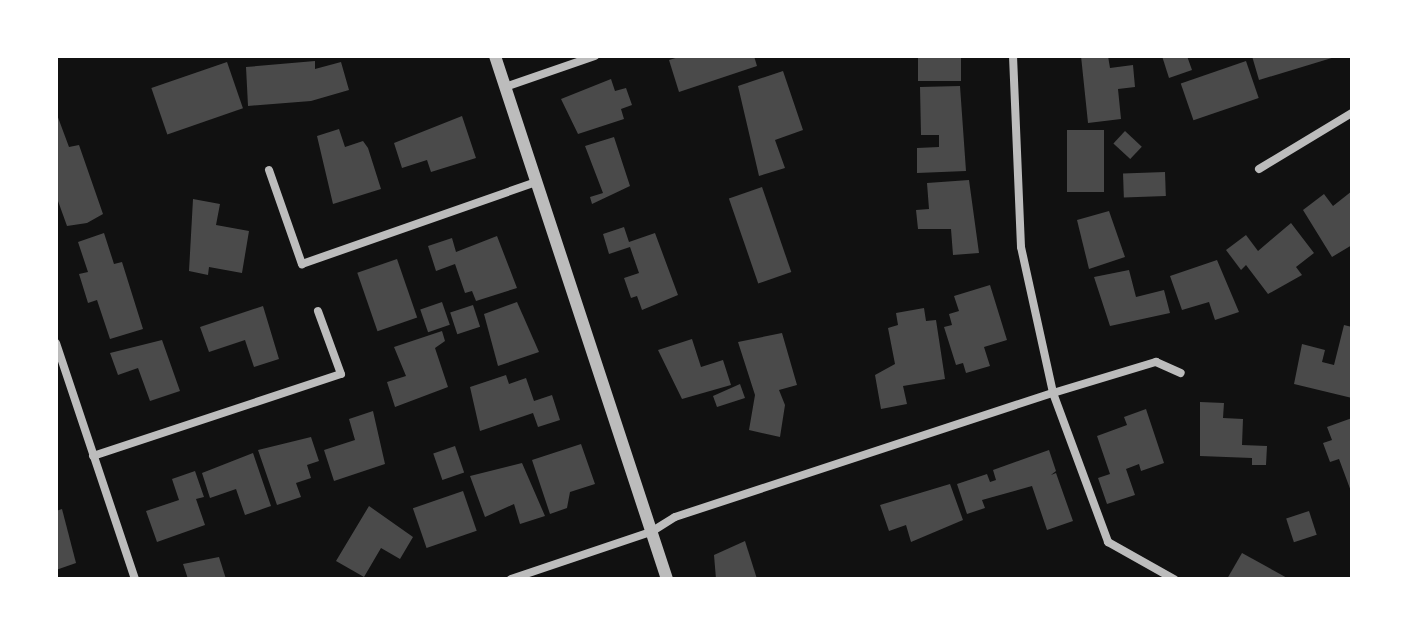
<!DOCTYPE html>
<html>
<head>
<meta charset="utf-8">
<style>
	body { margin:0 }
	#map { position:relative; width:1408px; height:635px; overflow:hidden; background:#111; font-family:Spectral,serif }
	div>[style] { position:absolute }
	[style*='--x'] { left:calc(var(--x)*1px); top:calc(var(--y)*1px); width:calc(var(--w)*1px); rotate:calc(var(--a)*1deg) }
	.building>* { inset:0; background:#4a4a4a; transform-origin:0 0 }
	.minor>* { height:8px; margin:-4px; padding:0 4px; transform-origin:4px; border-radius:4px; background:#bcbcbc }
	.tertiary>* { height:12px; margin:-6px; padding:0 6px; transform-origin:6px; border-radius:6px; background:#bcbcbc }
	span { translate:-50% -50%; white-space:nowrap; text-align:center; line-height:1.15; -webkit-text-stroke:8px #fff; paint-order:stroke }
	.frame { position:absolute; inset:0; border:58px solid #fff; pointer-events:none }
</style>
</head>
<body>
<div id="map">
	<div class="building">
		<div style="clip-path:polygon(682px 56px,754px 56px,757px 66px,679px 92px,669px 60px)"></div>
		<div style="left:918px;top:56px;width:43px;height:25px"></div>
		<div style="clip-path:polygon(1081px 56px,1108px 56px,1110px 68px,1133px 65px,1135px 87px,1118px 89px,1121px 119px,1088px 123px)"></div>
		<div style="clip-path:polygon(1162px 56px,1187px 56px,1192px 70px,1169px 78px)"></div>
		<div style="clip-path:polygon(1252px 56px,1335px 56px,1335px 57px,1259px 80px)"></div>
		<div style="clip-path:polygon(315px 61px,315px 69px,341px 62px,349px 90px,311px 101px,248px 106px,246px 67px)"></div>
		<div style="left:1246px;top:61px;width:39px;height:69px;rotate:71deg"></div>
		<div style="left:227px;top:62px;width:49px;height:80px;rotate:71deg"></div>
		<div style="clip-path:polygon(783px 71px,803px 130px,775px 140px,785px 168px,759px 176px,738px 86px)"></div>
		<div style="clip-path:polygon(611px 79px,615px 91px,626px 88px,632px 105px,621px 109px,624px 119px,578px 134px,561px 99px)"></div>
		<div style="clip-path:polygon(960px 86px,966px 171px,917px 173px,917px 148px,939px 147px,939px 135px,921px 135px,920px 87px)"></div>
		<div style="clip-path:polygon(56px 112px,69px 147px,79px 145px,103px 214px,87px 223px,67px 226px,58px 201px)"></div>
		<div style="clip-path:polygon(462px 116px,476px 158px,431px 172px,427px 160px,402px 168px,394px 143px)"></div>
		<div style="clip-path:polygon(339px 129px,345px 147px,363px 141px,368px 148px,381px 189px,333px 204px,317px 136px)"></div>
		<div style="left:1067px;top:130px;width:37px;height:62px"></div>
		<div style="left:1125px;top:131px;width:23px;height:17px;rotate:43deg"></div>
		<div style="clip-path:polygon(614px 137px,630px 186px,592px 204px,590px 197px,603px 193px,585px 146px)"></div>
		<div style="left:1165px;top:172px;width:24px;height:42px;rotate:88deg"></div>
		<div style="clip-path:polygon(969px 180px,979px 253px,953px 255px,951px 229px,918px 229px,916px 210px,929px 209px,927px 183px)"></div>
		<div style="left:762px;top:187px;width:90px;height:35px;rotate:71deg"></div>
		<div style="clip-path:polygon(1352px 191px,1352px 245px,1332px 257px,1303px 210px,1324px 194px,1333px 206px)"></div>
		<div style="clip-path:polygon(193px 199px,220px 204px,216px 225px,249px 231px,242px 273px,209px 267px,208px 275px,189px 271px)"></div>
		<div style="clip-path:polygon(1109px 211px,1125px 257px,1089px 269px,1077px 220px)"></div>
		<div style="clip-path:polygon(1291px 223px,1314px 253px,1296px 267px,1302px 275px,1268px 294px,1246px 265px,1241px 270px,1226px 250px,1246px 235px,1258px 251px)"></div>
		<div style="clip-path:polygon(624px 227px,629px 242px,655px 233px,678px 295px,642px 310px,637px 296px,631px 298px,624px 278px,639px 273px,630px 247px,609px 254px,603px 234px)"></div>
		<div style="clip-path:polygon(104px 233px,114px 264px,122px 262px,143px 329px,110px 339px,97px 300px,88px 303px,79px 274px,88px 272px,78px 242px)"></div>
		<div style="clip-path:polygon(497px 236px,517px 288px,476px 301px,472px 291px,465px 293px,455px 264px,436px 271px,428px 246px,452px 238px,456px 252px)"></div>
		<div style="left:397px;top:259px;width:62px;height:42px;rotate:71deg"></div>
		<div style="clip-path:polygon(1217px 260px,1239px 312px,1215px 320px,1209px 302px,1182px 310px,1170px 276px)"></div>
		<div style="clip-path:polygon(1129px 270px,1136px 297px,1164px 290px,1170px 313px,1110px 326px,1094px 277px)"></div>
		<div style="clip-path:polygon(990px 285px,1007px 340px,984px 347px,990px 366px,966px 373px,963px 363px,956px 365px,944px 327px,952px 325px,949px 314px,959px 311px,954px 296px)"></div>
		<div style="left:442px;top:302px;width:24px;height:23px;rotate:71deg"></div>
		<div style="clip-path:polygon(517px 302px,539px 352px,498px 366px,484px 314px)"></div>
		<div style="left:473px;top:305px;width:23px;height:24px;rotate:72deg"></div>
		<div style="clip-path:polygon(263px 306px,279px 359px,254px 367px,245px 340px,209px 352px,200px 327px)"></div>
		<div style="clip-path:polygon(924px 308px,926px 321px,936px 320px,945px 379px,903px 386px,907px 404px,881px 409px,875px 375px,895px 364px,888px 328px,898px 325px,896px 313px)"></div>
		<div style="clip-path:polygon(1344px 325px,1352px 327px,1352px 398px,1294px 384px,1302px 344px,1325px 350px,1322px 362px,1334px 365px)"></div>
		<div style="clip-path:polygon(442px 331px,445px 341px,435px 348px,448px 387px,395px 407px,387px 382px,406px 376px,394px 347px)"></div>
		<div style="clip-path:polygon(782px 333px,797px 385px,779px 390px,785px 405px,780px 437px,749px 430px,755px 395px,738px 342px)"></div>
		<div style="clip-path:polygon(692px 339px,701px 367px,723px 360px,731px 385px,682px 399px,658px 350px)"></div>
		<div style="clip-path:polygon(162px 340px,180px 391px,150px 401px,138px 368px,118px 375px,110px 353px)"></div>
		<div style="clip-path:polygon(506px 375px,509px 384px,526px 378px,534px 401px,552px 395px,560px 420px,538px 427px,533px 413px,480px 431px,470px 387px)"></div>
		<div style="clip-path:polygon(740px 384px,745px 398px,717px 407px,713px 396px)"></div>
		<div style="clip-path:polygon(1200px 402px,1224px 403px,1223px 418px,1243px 419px,1242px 445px,1267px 446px,1266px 465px,1252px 465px,1252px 458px,1200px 456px)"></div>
		<div style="clip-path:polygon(1146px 409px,1164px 463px,1141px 471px,1139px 464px,1126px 469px,1135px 495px,1107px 504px,1098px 478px,1110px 474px,1097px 436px,1127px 425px,1124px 417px)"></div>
		<div style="clip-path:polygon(373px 411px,385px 464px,334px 481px,324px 450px,355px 440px,349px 419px)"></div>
		<div style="clip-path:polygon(1352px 418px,1352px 494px,1339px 459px,1330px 462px,1323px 443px,1332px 440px,1327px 427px)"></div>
		<div style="clip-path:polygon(311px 437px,319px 461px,307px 465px,311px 478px,296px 483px,301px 497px,277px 505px,258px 450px)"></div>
		<div style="clip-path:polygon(581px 444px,595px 484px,570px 492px,567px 508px,550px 514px,532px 460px)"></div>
		<div style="left:455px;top:446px;width:28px;height:23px;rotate:71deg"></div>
		<div style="clip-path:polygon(1049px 450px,1056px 471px,1051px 475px,1056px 473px,1073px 521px,1047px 530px,1032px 486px,982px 500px,985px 508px,967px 514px,957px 484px,987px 474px,990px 482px,996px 480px,993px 470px)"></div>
		<div style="clip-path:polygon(253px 453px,271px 506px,245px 515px,236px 489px,210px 498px,202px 473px)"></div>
		<div style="clip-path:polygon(522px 463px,545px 516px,520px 524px,514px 504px,485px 517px,470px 476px)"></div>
		<div style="clip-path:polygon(195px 471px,204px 497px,196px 499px,205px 525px,157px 542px,146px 511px,179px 500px,172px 479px)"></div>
		<div style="clip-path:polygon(950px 484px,963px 520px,911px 542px,906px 525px,889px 531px,880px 505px)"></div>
		<div style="left:463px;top:491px;width:42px;height:53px;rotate:71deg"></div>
		<div style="clip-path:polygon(369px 506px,413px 537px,400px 559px,381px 548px,364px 577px,336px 561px)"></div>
		<div style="clip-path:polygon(62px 509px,76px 563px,56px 570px,56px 511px)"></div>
		<div style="left:1309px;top:511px;width:25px;height:24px;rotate:72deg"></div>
		<div style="clip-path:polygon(745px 541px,757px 579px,716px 579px,714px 555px)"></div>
		<div style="clip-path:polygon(1242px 553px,1289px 579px,1227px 579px)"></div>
		<div style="clip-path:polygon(219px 557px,226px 579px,188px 579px,183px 564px)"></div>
	</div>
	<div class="minor">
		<div style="--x:1013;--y:56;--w:191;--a:87.6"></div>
		<div style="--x:1021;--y:247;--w:149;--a:77.6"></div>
		<div style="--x:1053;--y:393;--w:159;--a:69.7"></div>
		<div style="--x:1108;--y:542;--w:76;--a:29.3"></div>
		<div style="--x:505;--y:87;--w:95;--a:-19"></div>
		<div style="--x:1259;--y:169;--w:109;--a:-31.1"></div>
		<div style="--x:269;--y:170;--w:100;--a:70.7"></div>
		<div style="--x:302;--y:264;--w:248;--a:-19.3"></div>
		<div style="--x:56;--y:343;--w:249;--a:71.5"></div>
		<div style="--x:93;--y:456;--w:261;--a:-18.3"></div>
		<div style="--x:341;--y:374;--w:67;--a:-110.1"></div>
		<div style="--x:511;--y:579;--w:148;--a:-18.6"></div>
		<div style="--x:651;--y:532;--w:28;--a:-32"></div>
		<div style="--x:675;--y:517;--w:398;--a:-18.2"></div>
		<div style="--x:1053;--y:393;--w:108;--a:-16.8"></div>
		<div style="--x:1156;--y:362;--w:27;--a:24"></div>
	</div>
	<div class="tertiary">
		<div style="--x:495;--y:56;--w:551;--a:71.8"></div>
	</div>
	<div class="frame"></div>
</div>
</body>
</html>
